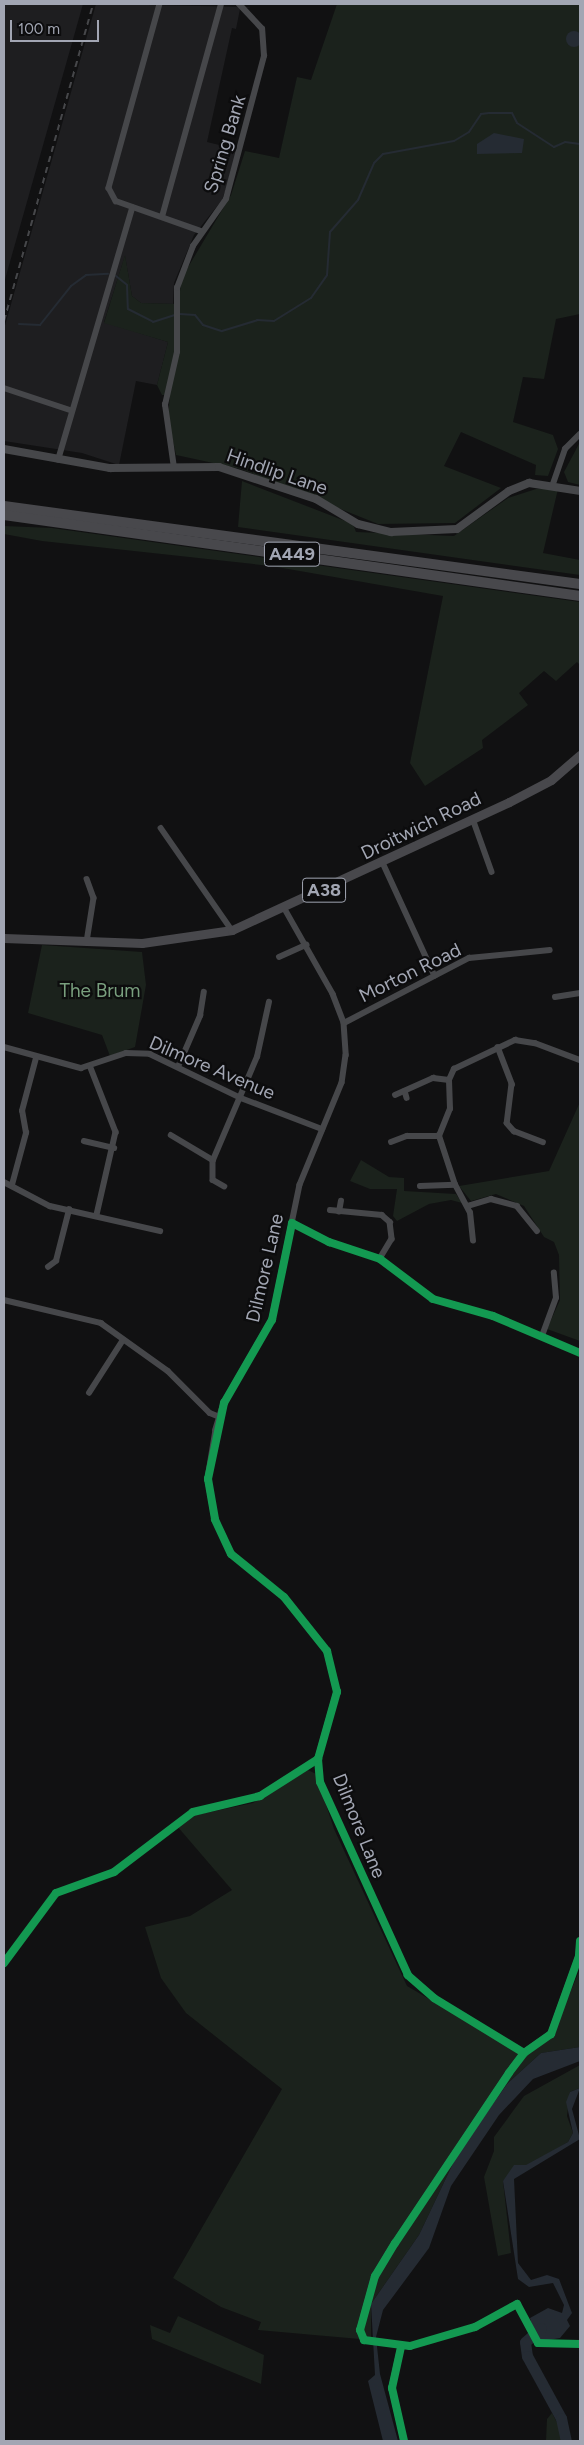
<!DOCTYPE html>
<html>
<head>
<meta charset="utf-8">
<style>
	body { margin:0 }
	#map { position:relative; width:584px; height:2445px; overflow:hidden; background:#111112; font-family:Figtree,sans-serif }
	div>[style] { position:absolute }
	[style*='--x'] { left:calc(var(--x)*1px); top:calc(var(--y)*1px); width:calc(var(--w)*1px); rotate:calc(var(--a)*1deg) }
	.built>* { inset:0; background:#1e1e20 }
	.green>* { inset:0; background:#1b221c }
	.water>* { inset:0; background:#252b33 }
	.round { border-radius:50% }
	.stream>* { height:2px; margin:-1px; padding:0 1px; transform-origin:1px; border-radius:1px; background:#252b33 }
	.river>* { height:11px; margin:-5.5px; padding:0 5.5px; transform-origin:5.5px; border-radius:5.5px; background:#252b33 }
	.minor>* { height:5.5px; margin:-2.75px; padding:0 2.75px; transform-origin:2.75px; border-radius:2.75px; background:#46474a }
	.tertiary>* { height:8px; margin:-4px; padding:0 4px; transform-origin:4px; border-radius:4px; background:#46474a }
	.primary>* { height:9px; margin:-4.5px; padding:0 4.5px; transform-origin:4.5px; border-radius:4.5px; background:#48484c }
	.trunk>* { height:10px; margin:-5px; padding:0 5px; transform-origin:5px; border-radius:5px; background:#48484c }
	.rail>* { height:2px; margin-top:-1px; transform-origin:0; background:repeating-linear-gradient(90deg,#46474a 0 6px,transparent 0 11px) }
	.cycleway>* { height:8px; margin:-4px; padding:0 4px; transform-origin:4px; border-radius:4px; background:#139951 }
	span { translate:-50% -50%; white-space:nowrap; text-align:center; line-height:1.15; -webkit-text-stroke:4.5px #0c0c0d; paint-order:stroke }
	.shield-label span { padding:1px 4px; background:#0c0c0d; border:1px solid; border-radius:4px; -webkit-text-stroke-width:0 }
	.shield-label { font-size:18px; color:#a2a6b3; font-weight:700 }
	.street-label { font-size:19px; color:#a2a6b3 }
	.park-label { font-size:19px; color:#799f7e }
	.frame { position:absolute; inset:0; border:5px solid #a2a6b3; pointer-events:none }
	.scale { position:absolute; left:10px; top:20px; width:89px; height:22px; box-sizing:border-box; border:2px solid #a2a6b3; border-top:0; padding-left:6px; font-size:15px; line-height:18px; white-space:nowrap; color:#a2a6b3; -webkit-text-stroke:4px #0c0c0d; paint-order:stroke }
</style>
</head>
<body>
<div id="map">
	<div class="built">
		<div style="clip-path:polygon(4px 4px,83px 4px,4px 283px)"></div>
		<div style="clip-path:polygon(96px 4px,251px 7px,240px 9px,236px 29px,232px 28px,207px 142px,240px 150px,222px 200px,194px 235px,174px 283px,173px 304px,141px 303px,132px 296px,125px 256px,104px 322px,168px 342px,157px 385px,136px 381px,119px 465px,82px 453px,4px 441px,4px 329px)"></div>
	</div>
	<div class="green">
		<div style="clip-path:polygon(337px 4px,580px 4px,580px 314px,556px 319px,544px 379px,523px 377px,513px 422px,553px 435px,558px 449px,548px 476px,535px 475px,536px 465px,461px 432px,444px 466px,501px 488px,455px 523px,378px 524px,241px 469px,176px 455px,168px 417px,170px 395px,162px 395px,157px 385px,168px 342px,104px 323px,125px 255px,132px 296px,141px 303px,179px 304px,181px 279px,231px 195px,245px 151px,279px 158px,297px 77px,311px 80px)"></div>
		<div style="clip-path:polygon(580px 442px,580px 485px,568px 482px,564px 472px)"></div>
		<div style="clip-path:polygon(242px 481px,353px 524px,356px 532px,454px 536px,508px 498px,536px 489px,558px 489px,543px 553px,580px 560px,580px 575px,238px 527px)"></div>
		<div style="clip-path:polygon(4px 526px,52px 528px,580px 602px,580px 665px,577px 662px,556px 681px,544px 671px,519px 693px,528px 705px,482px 740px,483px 748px,425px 786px,410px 763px,443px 596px,271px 566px,42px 541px,4px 534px)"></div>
		<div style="clip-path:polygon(42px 945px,142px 952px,146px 985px,135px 1047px,110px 1056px,102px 1035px,28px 1013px)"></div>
		<div style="clip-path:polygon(580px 1102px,580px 1341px,547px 1329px,560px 1300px,559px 1255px,554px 1242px,544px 1237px,524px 1206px,496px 1194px,471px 1201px,459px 1186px,549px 1171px)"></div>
		<div style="clip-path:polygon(361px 1160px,389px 1177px,404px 1178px,404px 1191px,456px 1194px,462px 1203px,451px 1200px,429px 1204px,397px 1221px,393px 1216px,397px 1189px,370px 1189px,350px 1181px)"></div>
		<div style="clip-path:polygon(308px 1770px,316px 1774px,334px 1829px,407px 1986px,526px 2056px,551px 2038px,580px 1969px,580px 2047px,541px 2053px,507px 2084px,457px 2155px,419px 2235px,371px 2304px,371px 2340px,258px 2330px,261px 2322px,221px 2307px,173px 2278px,282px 2089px,186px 2013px,161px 1978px,145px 1927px,190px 1916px,232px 1890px,177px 1826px,196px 1815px,253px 1803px)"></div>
		<div style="clip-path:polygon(580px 2065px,580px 2088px,570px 2092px,567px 2116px,573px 2133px,568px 2142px,503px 2181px,511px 2253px,498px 2256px,484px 2177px,494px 2151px,494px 2137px,524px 2096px)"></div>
		<div style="clip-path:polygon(178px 2316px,264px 2355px,261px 2384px,152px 2339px,150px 2325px,170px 2333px)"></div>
		<div style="clip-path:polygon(552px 2413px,561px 2430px,562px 2441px,546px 2441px,547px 2419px)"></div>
	</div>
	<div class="water">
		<div class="round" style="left:566px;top:31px;width:16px;height:16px"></div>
		<div style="clip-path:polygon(494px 133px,524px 139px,522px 153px,477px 154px,477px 144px)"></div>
		<div style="clip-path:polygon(580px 2047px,580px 2061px,533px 2079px,499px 2115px,451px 2186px,429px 2248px,383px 2310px,376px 2337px,380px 2374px,398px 2441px,383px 2441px,368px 2381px,375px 2375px,371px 2304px,419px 2235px,457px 2155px,507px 2084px,541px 2053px)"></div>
		<div style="clip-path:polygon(580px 2088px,572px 2109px,580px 2139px,514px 2179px,518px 2263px,531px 2280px,547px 2275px,559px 2279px,572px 2313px,567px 2320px,570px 2326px,560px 2338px,543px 2341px,535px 2337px,530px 2318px,548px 2308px,562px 2313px,564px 2305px,553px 2283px,529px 2287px,518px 2279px,503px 2181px,514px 2165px,526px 2165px,568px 2142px,573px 2133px,566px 2102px,570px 2092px)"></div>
	</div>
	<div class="stream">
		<div style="--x:116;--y:276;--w:14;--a:39"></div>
		<div style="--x:127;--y:285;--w:24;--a:88"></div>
		<div style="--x:128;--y:309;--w:28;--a:27"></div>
		<div style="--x:153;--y:322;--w:22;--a:-18"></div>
		<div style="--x:180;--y:314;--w:15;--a:4"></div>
		<div style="--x:195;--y:315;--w:13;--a:51"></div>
		<div style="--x:203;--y:325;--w:20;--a:18"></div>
		<div style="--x:222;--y:331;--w:37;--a:-17"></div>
		<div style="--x:257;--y:320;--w:17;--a:3"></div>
		<div style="--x:274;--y:321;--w:44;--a:-31.9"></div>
		<div style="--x:311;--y:298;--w:28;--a:-55"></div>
		<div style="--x:327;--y:275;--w:43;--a:-86"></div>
		<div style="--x:330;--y:232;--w:43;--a:-48.8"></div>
		<div style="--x:358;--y:200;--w:40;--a:-66.6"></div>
		<div style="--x:374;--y:163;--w:13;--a:-45"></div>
		<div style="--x:383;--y:154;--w:72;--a:-10.4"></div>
		<div style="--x:454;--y:141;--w:17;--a:-31"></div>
		<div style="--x:469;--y:132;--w:22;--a:-56"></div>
		<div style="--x:481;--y:114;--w:8;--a:-7"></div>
		<div style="--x:489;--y:113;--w:23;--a:0"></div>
		<div style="--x:512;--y:113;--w:11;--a:63"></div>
		<div style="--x:517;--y:123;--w:44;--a:33"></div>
		<div style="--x:554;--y:147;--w:12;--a:-24"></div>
		<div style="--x:565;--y:142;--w:15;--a:8"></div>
		<div style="--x:19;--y:324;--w:21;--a:3"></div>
		<div style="--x:40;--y:325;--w:50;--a:-51.5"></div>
		<div style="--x:71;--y:286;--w:19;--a:-36"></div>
		<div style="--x:86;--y:275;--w:22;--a:-3"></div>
	</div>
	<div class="river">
		<div style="--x:541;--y:2328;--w:21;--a:139"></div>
		<div style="--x:525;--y:2342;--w:14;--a:82"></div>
		<div style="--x:527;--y:2356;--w:71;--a:61.3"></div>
		<div style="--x:561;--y:2418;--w:24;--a:78"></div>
	</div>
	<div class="minor">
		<div style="--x:160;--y:4;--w:191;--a:105.5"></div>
		<div style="--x:109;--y:188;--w:15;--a:62"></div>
		<div style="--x:116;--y:201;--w:90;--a:19.4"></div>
		<div style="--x:162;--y:217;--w:221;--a:-74.5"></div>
		<div style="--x:4;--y:388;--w:70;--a:18.4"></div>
		<div style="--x:58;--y:460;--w:263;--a:-73.6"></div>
		<div style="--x:174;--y:468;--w:64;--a:-98.1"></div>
		<div style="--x:165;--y:405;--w:54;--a:-77.2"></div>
		<div style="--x:177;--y:352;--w:64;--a:-90"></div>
		<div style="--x:177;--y:288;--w:45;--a:-69.1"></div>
		<div style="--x:193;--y:246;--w:57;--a:-54.9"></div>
		<div style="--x:226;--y:199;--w:148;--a:-75.1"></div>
		<div style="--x:264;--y:56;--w:27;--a:-94"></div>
		<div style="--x:262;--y:29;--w:34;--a:-133"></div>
		<div style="--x:553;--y:484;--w:37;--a:-71"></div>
		<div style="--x:565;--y:449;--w:21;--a:-45"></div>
		<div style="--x:473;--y:819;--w:56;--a:70.3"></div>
		<div style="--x:161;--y:828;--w:124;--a:55.2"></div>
		<div style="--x:383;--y:863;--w:124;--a:65.3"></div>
		<div style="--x:87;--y:879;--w:20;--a:70"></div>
		<div style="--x:94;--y:898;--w:45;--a:99"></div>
		<div style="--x:285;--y:909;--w:98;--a:60.5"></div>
		<div style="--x:333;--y:994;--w:31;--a:69"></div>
		<div style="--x:344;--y:1023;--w:32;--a:86"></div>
		<div style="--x:346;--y:1055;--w:28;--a:98"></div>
		<div style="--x:342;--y:1083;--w:110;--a:112.4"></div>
		<div style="--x:300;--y:1185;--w:138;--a:101.7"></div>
		<div style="--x:272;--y:1320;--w:96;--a:120"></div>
		<div style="--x:224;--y:1403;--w:28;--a:107"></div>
		<div style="--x:216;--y:1430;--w:50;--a:99.3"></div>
		<div style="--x:208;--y:1479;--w:41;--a:80.1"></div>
		<div style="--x:215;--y:1519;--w:38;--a:65"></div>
		<div style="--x:231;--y:1554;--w:68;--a:39.1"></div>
		<div style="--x:284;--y:1597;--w:69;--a:51.5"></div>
		<div style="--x:327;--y:1651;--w:42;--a:76.3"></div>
		<div style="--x:337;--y:1692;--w:70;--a:105.8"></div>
		<div style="--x:318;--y:1759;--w:23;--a:85"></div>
		<div style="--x:320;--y:1782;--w:212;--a:65.5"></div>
		<div style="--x:408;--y:1975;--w:35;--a:41"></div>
		<div style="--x:434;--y:1998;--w:105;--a:31.4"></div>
		<div style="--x:279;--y:957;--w:30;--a:-24"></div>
		<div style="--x:555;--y:997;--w:25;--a:-9"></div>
		<div style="--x:344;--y:1023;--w:141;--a:-27.5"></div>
		<div style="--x:469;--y:958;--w:81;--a:-5.6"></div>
		<div style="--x:4;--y:1047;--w:80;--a:15.3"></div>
		<div style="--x:81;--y:1068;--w:47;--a:-18.4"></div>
		<div style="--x:126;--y:1053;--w:24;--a:2"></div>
		<div style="--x:150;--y:1054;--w:101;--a:25.8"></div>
		<div style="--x:241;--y:1098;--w:87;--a:20.9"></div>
		<div style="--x:498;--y:1047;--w:40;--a:69"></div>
		<div style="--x:512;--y:1084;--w:39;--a:97"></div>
		<div style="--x:507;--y:1123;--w:11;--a:49"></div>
		<div style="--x:514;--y:1131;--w:31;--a:21"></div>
		<div style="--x:178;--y:1067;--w:56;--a:-66.7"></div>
		<div style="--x:200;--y:1016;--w:24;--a:-81"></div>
		<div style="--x:91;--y:1068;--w:69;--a:68.7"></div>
		<div style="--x:116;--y:1132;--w:85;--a:102.9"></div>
		<div style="--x:405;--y:1091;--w:7;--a:74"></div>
		<div style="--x:395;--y:1095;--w:42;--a:-24.1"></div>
		<div style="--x:433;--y:1078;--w:16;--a:7"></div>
		<div style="--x:171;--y:1135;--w:49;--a:30.8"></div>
		<div style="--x:213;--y:1160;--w:20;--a:90"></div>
		<div style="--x:213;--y:1180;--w:13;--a:29"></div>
		<div style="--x:84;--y:1141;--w:31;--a:13"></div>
		<div style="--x:391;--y:1142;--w:17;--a:-21"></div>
		<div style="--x:407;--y:1136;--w:32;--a:0"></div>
		<div style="--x:213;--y:1160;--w:112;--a:-66.9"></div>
		<div style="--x:257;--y:1057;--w:56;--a:-77.7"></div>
		<div style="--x:4;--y:1182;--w:52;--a:27.6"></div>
		<div style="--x:50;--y:1206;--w:113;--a:12.8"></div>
		<div style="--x:12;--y:1185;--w:54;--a:-74.9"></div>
		<div style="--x:26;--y:1133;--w:22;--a:-100"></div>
		<div style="--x:22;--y:1111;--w:55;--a:-75.2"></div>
		<div style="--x:420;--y:1186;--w:35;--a:-2"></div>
		<div style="--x:468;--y:1206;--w:24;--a:-17"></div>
		<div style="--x:491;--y:1199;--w:27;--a:15"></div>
		<div style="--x:517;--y:1206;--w:32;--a:51"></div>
		<div style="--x:330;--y:1210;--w:52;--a:5.5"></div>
		<div style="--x:382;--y:1215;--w:11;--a:41"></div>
		<div style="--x:390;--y:1222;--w:17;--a:83"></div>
		<div style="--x:392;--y:1239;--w:23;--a:121"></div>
		<div style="--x:339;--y:1212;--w:11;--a:-80"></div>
		<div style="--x:292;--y:1223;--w:42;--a:27.2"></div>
		<div style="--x:329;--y:1242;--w:54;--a:18.4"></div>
		<div style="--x:380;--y:1259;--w:66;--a:37"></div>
		<div style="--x:433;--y:1299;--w:62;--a:15.8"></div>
		<div style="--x:493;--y:1316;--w:95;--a:23"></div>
		<div style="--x:473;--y:1241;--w:28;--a:-96"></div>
		<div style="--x:470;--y:1213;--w:32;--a:-118"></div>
		<div style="--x:455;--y:1185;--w:52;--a:-108.1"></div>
		<div style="--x:439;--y:1136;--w:29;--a:-68"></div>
		<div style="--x:450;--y:1109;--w:29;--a:-92"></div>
		<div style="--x:449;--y:1080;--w:12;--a:-66"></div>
		<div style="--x:454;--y:1069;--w:68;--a:-25.4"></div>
		<div style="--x:515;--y:1040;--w:20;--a:9"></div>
		<div style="--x:535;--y:1043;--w:48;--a:20.7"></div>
		<div style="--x:48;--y:1267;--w:10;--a:-37"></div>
		<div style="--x:56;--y:1261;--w:53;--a:-75.7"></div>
		<div style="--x:4;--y:1300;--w:100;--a:13.3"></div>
		<div style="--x:101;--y:1323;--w:82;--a:35.6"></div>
		<div style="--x:168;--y:1371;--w:59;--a:45"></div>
		<div style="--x:210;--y:1413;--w:11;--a:22"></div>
		<div style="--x:542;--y:1336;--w:40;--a:-69.8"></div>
		<div style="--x:556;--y:1298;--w:25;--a:-95"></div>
		<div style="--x:89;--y:1393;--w:63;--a:-57.3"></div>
		<div style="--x:580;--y:1941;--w:15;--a:94"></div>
		<div style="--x:579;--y:1956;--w:83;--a:109.7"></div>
		<div style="--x:551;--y:2034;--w:33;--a:145"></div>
		<div style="--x:524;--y:2053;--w:25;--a:127"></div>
		<div style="--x:509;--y:2073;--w:205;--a:123.8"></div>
		<div style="--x:395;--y:2243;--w:39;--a:121"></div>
		<div style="--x:375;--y:2276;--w:56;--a:105.5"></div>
		<div style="--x:360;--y:2330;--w:11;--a:68"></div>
		<div style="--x:364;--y:2340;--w:46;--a:7.4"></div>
		<div style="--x:410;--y:2346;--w:68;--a:-16.3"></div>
		<div style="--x:475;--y:2327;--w:48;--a:-28.7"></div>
		<div style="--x:517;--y:2304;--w:44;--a:61.7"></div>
		<div style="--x:538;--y:2343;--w:42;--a:1.4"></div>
		<div style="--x:4;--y:1963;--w:87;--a:-53.4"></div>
		<div style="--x:56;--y:1893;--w:62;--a:-19.9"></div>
		<div style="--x:114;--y:1872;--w:99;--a:-37.2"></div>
		<div style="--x:193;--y:1812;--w:69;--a:-13.4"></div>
		<div style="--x:260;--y:1796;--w:69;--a:-32.5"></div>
		<div style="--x:401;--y:2347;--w:42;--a:102.4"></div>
		<div style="--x:392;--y:2388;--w:54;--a:77.2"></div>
	</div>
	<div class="tertiary">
		<div style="--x:4;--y:449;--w:108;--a:10.2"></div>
		<div style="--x:110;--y:468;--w:109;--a:-0.5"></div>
		<div style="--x:219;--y:467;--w:102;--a:18.3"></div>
		<div style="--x:316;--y:499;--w:49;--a:30.8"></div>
		<div style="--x:358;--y:524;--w:34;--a:14"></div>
		<div style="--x:391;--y:532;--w:66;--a:-2.6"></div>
		<div style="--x:457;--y:529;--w:64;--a:-36.2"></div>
		<div style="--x:509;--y:491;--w:22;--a:-22"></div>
		<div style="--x:529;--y:483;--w:52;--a:8.9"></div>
	</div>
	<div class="primary">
		<div style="--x:4;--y:938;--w:138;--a:2.1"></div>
		<div style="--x:142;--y:943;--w:91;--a:-8.2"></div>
		<div style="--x:232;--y:930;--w:305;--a:-24.8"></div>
		<div style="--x:509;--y:802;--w:47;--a:-27.6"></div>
		<div style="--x:551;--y:780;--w:38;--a:-41"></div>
	</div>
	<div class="trunk">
		<div style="--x:4;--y:506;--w:581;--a:7.71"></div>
		<div style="--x:4;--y:515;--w:582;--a:8"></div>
	</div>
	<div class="rail">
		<div style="--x:4;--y:321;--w:329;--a:-74.3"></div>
	</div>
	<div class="cycleway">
		<div style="--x:580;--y:1941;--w:15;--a:94"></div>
		<div style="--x:579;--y:1956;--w:83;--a:109.7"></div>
		<div style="--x:551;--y:2034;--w:33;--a:145"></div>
		<div style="--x:524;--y:2053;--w:25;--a:127"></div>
		<div style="--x:509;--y:2073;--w:205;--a:123.8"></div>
		<div style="--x:395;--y:2243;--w:39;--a:121"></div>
		<div style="--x:375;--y:2276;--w:56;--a:105.5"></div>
		<div style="--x:360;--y:2330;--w:11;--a:68"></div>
		<div style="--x:364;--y:2340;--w:46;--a:7.4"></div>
		<div style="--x:410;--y:2346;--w:68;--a:-16.3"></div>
		<div style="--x:475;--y:2327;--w:48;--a:-28.7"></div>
		<div style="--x:517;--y:2304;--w:44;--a:61.7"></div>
		<div style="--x:538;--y:2343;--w:42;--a:1.4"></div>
		<div style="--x:4;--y:1963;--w:87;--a:-53.4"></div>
		<div style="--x:56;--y:1893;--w:62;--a:-19.9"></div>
		<div style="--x:114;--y:1872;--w:99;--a:-37.2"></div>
		<div style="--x:193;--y:1812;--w:69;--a:-13.4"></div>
		<div style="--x:260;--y:1796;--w:69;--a:-32.5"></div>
		<div style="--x:524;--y:2053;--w:105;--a:-148.6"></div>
		<div style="--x:434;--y:1998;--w:35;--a:-139"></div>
		<div style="--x:408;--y:1975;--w:212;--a:-114.5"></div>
		<div style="--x:320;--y:1782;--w:23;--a:-95"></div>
		<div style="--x:318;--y:1759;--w:70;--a:-74.2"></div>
		<div style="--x:337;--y:1692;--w:42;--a:-103.7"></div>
		<div style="--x:327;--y:1651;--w:69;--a:-128.5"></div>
		<div style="--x:284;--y:1597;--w:68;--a:-140.9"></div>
		<div style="--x:231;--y:1554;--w:38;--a:-115"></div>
		<div style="--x:215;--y:1519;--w:41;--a:-99.9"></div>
		<div style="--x:208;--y:1479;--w:78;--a:-78.1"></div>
		<div style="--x:224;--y:1403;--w:96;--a:-60"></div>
		<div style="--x:272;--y:1320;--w:99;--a:-78.3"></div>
		<div style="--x:292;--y:1223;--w:42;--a:27.2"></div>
		<div style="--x:329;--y:1242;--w:54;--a:18.4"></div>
		<div style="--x:380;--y:1259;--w:66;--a:37"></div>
		<div style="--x:433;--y:1299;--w:62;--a:15.8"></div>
		<div style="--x:493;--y:1316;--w:95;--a:23"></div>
		<div style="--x:401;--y:2347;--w:42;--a:102.4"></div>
		<div style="--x:392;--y:2388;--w:54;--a:77.2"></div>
	</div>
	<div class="shield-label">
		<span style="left:292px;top:554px">A449</span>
		<span style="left:324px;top:890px">A38</span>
	</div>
	<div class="street-label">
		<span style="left:225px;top:144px;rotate:-73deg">Spring Bank</span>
		<span style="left:277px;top:472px;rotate:19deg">Hindlip Lane</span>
		<span style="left:421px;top:826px;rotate:-26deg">Droitwich Road</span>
		<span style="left:410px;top:973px;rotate:-26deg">Morton Road</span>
		<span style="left:212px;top:1068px;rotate:23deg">Dilmore Avenue</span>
		<span style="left:265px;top:1268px;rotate:-77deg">Dilmore Lane</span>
		<span style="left:359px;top:1826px;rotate:68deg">Dilmore Lane</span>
	</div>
	<div class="park-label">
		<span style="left:100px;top:991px">The Brum</span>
	</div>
	<div class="frame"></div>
	<div class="scale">100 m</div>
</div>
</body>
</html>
